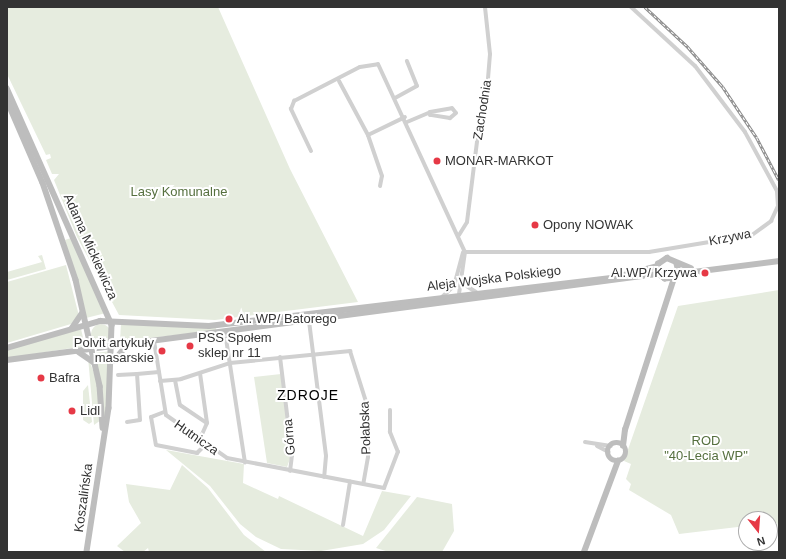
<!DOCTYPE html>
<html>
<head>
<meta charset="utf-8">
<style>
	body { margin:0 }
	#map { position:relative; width:786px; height:559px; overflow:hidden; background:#fff; font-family:Arial,sans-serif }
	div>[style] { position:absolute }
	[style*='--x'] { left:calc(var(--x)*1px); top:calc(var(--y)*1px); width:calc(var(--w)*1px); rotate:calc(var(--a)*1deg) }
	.green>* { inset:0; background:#e6ecdf }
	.round { border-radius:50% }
	.street>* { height:4px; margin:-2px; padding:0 2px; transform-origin:2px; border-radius:2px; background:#d0d0d0 }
	.secondary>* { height:5.5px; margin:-2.75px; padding:0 2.75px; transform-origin:2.75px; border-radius:2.75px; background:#bdbdbd }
	.secondary>.ring { margin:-2.75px; padding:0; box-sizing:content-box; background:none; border:5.5px solid #bdbdbd; border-radius:50% }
	.rail>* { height:2.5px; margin-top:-1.25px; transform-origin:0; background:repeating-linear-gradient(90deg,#fff 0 3px,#888 0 6px); box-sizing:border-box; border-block:1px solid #888 }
	.dots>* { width:11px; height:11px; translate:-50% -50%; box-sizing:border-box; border:2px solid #fff; border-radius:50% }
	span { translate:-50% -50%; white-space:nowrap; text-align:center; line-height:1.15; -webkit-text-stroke:4px #fff; paint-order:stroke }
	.street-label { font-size:13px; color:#333 }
	.poi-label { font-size:13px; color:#333 }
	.left { translate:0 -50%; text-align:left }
	.right { translate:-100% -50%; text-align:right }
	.park-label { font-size:13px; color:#56703f }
	.neighbourhood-label { font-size:14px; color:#000; letter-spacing:1px }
	.frame { position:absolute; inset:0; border:8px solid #333; pointer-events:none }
	.north { position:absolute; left:738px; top:511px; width:40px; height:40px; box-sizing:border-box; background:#fff; border:1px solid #adadad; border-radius:50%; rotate:163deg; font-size:11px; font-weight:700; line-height:16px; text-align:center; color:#333 }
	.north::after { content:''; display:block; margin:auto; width:14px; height:18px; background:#e63946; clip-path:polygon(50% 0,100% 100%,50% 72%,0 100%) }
</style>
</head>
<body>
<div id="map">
	<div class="green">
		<div style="clip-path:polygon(7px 7px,218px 7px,290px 169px,358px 302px,215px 320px,119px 315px,77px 237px,54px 180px,59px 174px,52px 174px,46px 160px,51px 158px,50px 154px,46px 155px,7px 74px)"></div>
		<div style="clip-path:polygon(71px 238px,106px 313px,86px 318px,65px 240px)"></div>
		<div style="clip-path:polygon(42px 255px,46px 269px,7px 280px,7px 272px,42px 262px,38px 256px)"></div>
		<div style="clip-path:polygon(66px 265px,79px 316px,71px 324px,7px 343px,7px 282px)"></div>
		<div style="clip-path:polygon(779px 290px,779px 533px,777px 523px,770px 523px,770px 519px,746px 519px,746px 526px,679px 534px,671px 515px,629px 490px,631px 484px,626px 479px,631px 464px,624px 461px,678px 306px)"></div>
		<div style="clip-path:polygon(121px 324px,216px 328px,216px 331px,120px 341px)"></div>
		<div class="round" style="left:91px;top:324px;width:20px;height:20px"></div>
		<div style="clip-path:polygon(81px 329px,85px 346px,7px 358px,7px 350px)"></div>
		<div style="clip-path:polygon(111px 351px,105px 428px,94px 353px)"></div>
		<div style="clip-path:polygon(88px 357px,98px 384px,101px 420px,94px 425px)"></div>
		<div style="clip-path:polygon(281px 374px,291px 456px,287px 467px,267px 463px,254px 377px)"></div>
		<div style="clip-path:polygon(88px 385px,92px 422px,89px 424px,83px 420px,83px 391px)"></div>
		<div style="clip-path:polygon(166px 450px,244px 464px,243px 483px,278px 499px,279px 496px,363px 536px,382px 491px,411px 496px,384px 530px,363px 544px,321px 551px,281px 549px,256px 537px,240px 524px,210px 486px)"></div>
		<div style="clip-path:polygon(182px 465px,208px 488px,244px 535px,266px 552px,149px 552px,148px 548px,143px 552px,125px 552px,117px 546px,141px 523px,129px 502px,126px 484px,170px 490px)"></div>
		<div style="clip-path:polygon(417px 497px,452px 504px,454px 531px,442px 552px,389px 552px,376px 548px)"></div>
	</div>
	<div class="street">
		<div style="--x:339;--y:81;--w:61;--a:61.8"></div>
		<div style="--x:395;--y:98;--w:25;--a:-29"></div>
		<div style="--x:417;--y:86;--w:27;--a:-112"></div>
		<div style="--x:407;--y:122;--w:25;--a:-23"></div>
		<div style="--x:430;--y:112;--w:22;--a:-10"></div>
		<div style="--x:452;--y:108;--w:6;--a:51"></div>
		<div style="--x:456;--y:113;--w:8;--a:140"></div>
		<div style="--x:450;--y:118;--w:20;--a:-171"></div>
		<div style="--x:430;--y:115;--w:3;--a:-90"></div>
		<div style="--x:311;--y:151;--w:47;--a:-115.5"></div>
		<div style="--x:291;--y:109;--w:9;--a:-69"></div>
		<div style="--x:294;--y:101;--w:74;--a:-27.3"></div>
		<div style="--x:360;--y:67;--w:18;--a:-9"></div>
		<div style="--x:378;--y:64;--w:207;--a:65.2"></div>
		<div style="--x:380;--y:186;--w:10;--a:-79"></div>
		<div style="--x:382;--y:176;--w:43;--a:-108.9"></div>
		<div style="--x:368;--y:135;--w:41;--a:-25.9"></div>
		<div style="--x:459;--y:235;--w:15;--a:-58"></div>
		<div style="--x:467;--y:222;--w:89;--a:-82.9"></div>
		<div style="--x:478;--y:134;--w:20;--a:-70"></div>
		<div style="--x:485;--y:115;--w:61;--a:-85.3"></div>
		<div style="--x:490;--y:54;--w:47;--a:-96.1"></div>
		<div style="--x:465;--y:252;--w:184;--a:0"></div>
		<div style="--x:649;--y:252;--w:104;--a:-9.4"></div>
		<div style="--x:752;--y:235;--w:24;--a:-36"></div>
		<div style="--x:771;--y:221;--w:17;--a:-65"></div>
		<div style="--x:778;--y:206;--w:15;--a:-94"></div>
		<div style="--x:777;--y:191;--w:67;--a:-118.5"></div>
		<div style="--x:745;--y:132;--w:83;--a:-127.1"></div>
		<div style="--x:695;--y:66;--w:87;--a:-137.3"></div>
		<div style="--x:462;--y:283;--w:17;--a:33"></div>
		<div style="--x:459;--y:294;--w:42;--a:-81.9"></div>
		<div style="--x:442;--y:297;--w:16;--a:-43"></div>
		<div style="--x:454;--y:286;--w:35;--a:-75"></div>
		<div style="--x:309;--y:321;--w:136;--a:82.8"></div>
		<div style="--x:326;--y:456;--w:21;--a:95"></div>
		<div style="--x:225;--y:332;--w:132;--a:81.3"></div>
		<div style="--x:154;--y:341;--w:75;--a:80.8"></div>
		<div style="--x:166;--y:415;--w:75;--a:35.2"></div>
		<div style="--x:227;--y:458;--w:160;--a:10.8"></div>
		<div style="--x:384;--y:488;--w:39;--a:-69"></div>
		<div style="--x:398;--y:452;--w:22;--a:-112"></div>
		<div style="--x:390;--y:432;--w:22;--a:-90"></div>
		<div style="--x:280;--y:357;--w:99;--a:83"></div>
		<div style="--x:292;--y:455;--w:16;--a:97"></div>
		<div style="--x:118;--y:375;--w:19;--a:-3"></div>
		<div style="--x:175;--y:380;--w:25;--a:79"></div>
		<div style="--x:180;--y:405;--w:32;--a:34"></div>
		<div style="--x:160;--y:381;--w:21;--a:-5"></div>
		<div style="--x:181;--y:379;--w:52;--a:-18.1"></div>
		<div style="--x:230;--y:363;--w:121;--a:-5.7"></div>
		<div style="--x:350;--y:351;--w:57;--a:72.5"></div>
		<div style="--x:367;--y:405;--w:52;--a:88.9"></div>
		<div style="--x:368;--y:457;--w:27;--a:100"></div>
		<div style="--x:164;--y:412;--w:14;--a:159"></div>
		<div style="--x:151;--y:417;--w:28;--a:80"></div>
		<div style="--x:156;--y:445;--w:42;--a:11"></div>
		<div style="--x:197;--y:453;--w:11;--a:-45"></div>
		<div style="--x:127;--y:422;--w:13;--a:-9"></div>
		<div style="--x:140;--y:420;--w:46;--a:-93.7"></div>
		<div style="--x:137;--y:374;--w:22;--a:-5"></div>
		<div style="--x:199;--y:441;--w:20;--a:-66"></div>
		<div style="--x:207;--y:423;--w:50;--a:-98"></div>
		<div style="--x:585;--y:442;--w:26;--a:9"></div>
		<div style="--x:597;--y:446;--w:13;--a:27"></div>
		<div style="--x:343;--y:525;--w:44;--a:-80.8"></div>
	</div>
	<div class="secondary">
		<div style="--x:7;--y:88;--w:259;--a:66.1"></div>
		<div style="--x:112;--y:325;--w:83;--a:92.1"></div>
		<div style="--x:109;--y:408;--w:146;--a:98.7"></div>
		<div style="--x:7;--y:100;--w:90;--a:66.6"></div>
		<div style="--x:43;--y:183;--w:102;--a:71.2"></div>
		<div style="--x:76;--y:280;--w:109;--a:77.2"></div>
		<div style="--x:100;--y:386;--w:42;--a:85.9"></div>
		<div style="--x:677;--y:264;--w:8;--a:76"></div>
		<div style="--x:679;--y:272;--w:8;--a:130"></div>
		<div style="--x:674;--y:278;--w:9;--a:174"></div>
		<div style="--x:665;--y:279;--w:9;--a:-144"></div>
		<div style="--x:658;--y:274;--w:10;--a:-90"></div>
		<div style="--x:658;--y:264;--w:11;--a:-34"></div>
		<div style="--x:667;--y:258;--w:26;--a:23"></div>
		<div style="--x:678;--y:274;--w:102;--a:-7.3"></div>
		<div style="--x:72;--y:328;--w:18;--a:-56"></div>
		<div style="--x:7;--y:348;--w:97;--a:-16.2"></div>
		<div style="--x:100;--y:321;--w:109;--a:2.6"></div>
		<div style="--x:209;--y:326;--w:411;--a:-6.8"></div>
		<div style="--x:617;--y:277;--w:42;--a:-15"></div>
		<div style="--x:79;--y:352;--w:19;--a:35"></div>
		<div style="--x:7;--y:360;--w:657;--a:-7.53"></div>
		<div style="--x:114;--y:361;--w:21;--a:-51"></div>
		<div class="ring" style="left:608px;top:443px;width:12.5px;height:12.5px"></div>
		<div style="--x:623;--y:446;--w:16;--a:-83"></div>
		<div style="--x:625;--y:430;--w:160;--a:-72.1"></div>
		<div style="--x:584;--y:552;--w:97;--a:-69.5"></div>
	</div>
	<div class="rail">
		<div style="--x:645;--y:7;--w:59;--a:42.9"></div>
		<div style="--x:688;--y:47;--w:53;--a:48.8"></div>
		<div style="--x:723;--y:87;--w:61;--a:56.3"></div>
		<div style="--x:757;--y:138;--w:47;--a:62.4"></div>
	</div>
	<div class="dots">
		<div style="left:437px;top:161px;background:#e63946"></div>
		<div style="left:535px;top:225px;background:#e63946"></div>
		<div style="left:705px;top:273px;background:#e63946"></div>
		<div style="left:229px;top:319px;background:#e63946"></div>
		<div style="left:190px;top:346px;background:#e63946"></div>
		<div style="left:162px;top:351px;background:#e63946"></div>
		<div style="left:41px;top:378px;background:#e63946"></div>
		<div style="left:72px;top:411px;background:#e63946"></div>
	</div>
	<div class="street-label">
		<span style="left:483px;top:110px;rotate:-81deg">Zachodnia</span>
		<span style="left:730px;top:238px;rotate:-11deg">Krzywa</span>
		<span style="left:90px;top:247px;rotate:66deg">Adama Mickiewicza</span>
		<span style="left:494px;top:279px;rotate:-7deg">Aleja Wojska Polskiego</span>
		<span style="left:366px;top:428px;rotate:-92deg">Połabska</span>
		<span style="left:290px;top:437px;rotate:-95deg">Górna</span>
		<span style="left:196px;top:438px;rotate:35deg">Hutnicza</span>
		<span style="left:84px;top:498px;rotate:-82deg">Koszalińska</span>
	</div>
	<div class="poi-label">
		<span class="left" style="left:445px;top:161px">MONAR-MARKOT</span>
		<span class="left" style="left:543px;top:225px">Opony NOWAK</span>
		<span class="right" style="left:697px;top:273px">Al.WP/ Krzywa</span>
		<span class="left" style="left:237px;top:319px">Al. WP/ Batorego</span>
		<span class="left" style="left:198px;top:346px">PSS Społem<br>sklep nr 11</span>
		<span class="right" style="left:154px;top:351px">Polvit artykuły<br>masarskie</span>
		<span class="left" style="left:49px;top:378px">Bafra</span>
		<span class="left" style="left:80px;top:411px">Lidl</span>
	</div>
	<div class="park-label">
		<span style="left:179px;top:192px">Lasy Komunalne</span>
		<span style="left:706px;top:449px">ROD<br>"40-Lecia WP"</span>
	</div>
	<div class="neighbourhood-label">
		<span style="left:308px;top:395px">ZDROJE</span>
	</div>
	<div class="frame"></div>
	<div class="north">N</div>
</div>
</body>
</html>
